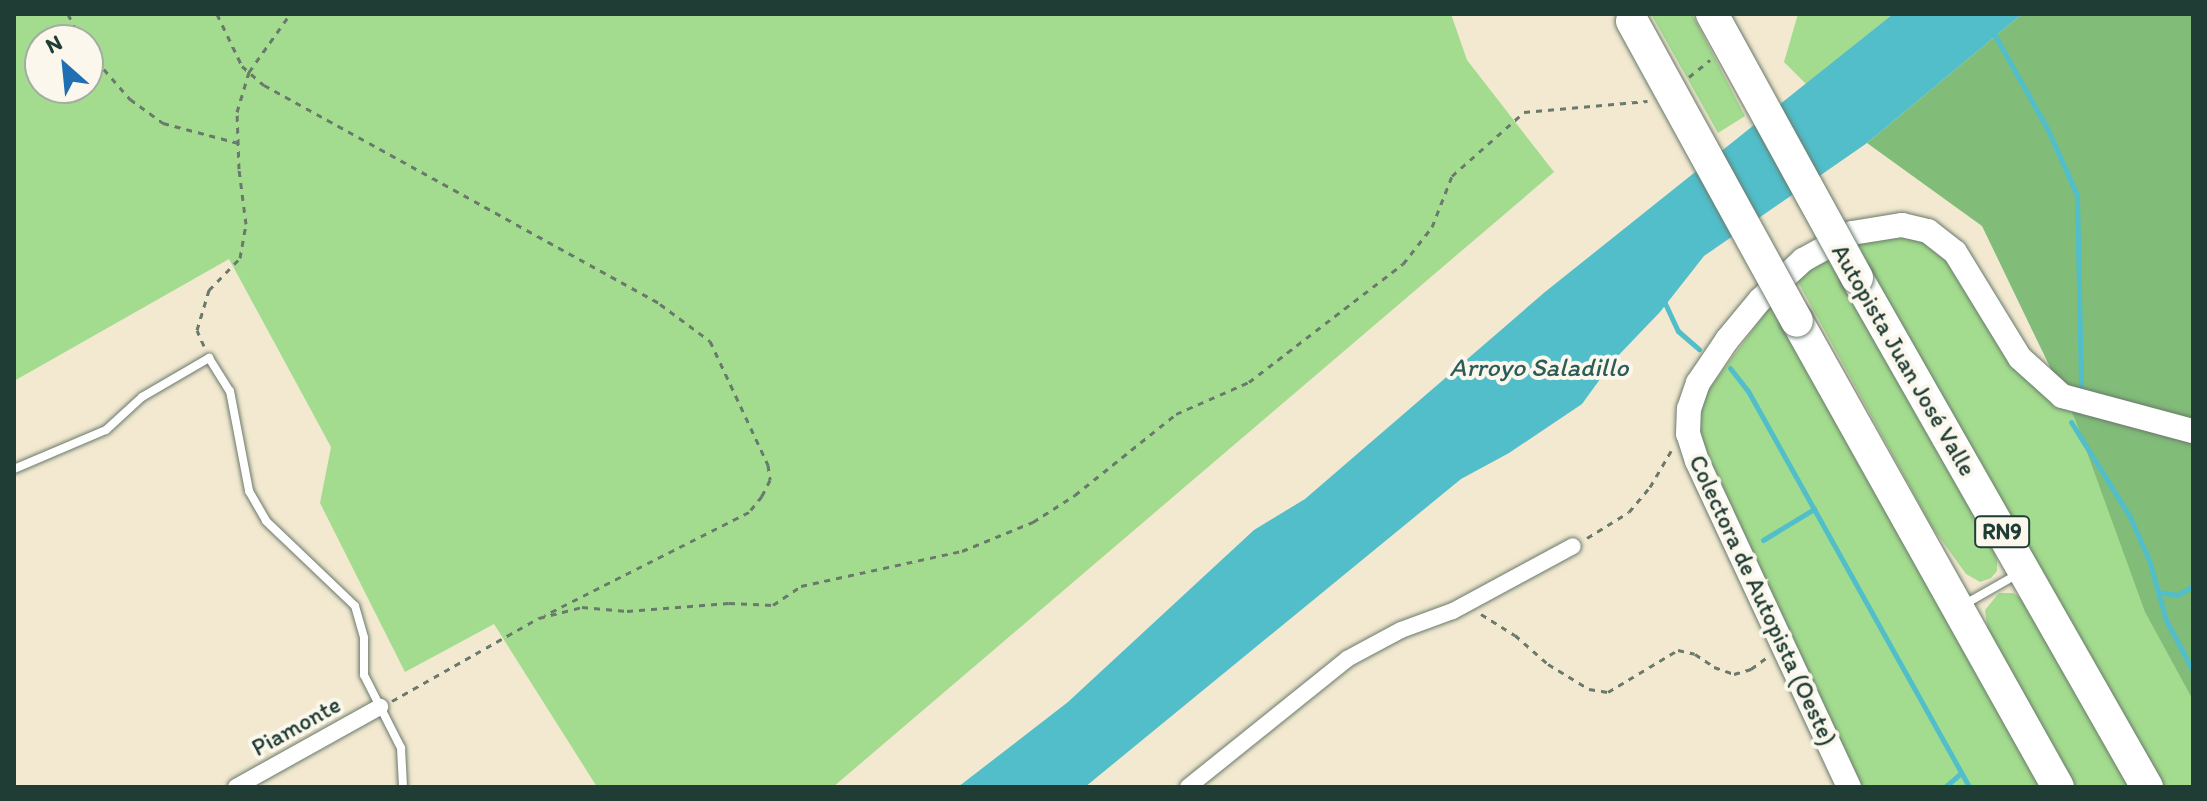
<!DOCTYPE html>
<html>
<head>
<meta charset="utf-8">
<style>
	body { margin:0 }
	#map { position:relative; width:2207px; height:801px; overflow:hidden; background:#f2e9d0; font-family:Itim,sans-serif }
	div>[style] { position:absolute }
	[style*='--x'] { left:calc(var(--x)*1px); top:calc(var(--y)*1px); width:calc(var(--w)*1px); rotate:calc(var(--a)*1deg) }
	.green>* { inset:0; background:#a3dc8e }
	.forest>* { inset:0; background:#82bc79 }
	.water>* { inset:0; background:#51bec9 }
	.stream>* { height:5px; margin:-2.5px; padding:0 2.5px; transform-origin:2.5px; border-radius:2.5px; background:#51bec9 }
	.path>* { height:3px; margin-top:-1.5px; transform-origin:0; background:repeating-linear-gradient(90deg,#69796b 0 6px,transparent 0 12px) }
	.roads { filter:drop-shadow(0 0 2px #69796b) drop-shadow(0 0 2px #69796b) }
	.service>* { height:8px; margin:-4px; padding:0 4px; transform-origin:4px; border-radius:4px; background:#fff }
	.minor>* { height:16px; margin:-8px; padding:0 8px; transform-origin:8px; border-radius:8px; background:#fff }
	.secondary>* { height:24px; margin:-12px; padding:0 12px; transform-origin:12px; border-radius:12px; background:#fff }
	.motorway>* { height:32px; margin:-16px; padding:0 16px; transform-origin:16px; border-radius:16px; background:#fff }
	.bridges { filter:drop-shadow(0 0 2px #69796b) drop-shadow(0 0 2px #69796b) }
	.motorway-bridge>* { height:32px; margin:-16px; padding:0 16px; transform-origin:16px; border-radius:16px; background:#fff }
	span { translate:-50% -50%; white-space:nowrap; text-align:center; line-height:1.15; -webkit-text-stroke:8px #fbf7ec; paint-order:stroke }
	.shield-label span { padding:2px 6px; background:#fbf7ec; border:2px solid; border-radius:6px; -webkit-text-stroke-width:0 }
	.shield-label { font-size:22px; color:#1f3d34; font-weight:700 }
	.street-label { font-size:24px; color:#1f3d34 }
	.water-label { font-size:26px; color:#2c5d59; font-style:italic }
	.frame { position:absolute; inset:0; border:16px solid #1f3d34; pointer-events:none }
	.north { position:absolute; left:24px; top:24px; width:80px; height:80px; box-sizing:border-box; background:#fbf7ec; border:2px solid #a3ada2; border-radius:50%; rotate:333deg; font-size:22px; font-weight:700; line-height:32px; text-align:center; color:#1f3d34 }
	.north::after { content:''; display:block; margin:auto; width:28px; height:36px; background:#1f6fb2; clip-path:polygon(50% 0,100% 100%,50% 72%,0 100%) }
</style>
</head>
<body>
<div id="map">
	<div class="green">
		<div style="clip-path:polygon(evenodd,14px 14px,1451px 14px,1467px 60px,1554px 172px,833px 787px,597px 787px,494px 624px,405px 672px,320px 503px,331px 447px,229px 259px,14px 381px,14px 14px,88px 40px,88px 88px,40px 88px,40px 40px,88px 40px)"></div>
		<div style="clip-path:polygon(1651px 14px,1692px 14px,1745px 116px,1718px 133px)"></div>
		<div style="clip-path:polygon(1798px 14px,1893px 14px,1806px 84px,1784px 62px)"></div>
		<div style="clip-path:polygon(1895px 237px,1920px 238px,1953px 263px,2030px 382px,2193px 442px,2193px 787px,2161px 787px,1854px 245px)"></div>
		<div style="clip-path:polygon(1830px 256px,1990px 540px,1997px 560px,1997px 571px,1991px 578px,1980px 582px,1966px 574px,1932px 527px,1797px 280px)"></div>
		<div style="clip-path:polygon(1772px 304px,2044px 787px,1860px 787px,1699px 435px,1702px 404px,1709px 389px)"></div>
		<div style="clip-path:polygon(1999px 593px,2013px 593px,2034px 607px,2134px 787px,2075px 787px,1988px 632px,1985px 610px)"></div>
	</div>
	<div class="forest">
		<div style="clip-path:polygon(2022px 14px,2193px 14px,2193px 700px,2145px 612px,2075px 419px,1982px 226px,1867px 143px)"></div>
	</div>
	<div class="water">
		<div style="clip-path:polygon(1893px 14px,2022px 14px,1867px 143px,1704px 256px,1660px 312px,1614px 360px,1582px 404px,1509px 453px,1461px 479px,1085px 787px,958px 787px,1068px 702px,1254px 530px,1305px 499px,1545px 292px)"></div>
	</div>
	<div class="stream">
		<div style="--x:1993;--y:32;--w:112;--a:60.7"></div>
		<div style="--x:2048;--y:130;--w:71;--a:66"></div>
		<div style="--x:2077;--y:195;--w:198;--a:88.8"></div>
		<div style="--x:1663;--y:299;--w:35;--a:65"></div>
		<div style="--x:1678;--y:331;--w:28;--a:41"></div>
		<div style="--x:1730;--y:368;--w:29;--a:52"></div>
		<div style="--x:1748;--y:391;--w:453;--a:60.8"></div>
		<div style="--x:2071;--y:422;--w:110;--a:58.1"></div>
		<div style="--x:2129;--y:515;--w:49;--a:66"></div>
		<div style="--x:2149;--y:560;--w:62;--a:74.2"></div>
		<div style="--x:2166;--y:620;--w:58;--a:62.1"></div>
		<div style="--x:1763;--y:540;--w:60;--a:-31.3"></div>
		<div style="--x:2158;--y:592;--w:19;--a:9"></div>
		<div style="--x:2177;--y:595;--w:18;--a:-29"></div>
		<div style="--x:1945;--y:787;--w:21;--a:-41"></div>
	</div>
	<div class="path">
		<div style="--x:68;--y:14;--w:29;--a:63"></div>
		<div style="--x:217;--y:14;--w:58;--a:64.3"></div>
		<div style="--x:242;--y:66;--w:29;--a:41"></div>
		<div style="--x:264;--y:85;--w:453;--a:28.9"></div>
		<div style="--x:660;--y:304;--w:62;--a:36.5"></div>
		<div style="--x:710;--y:341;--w:137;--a:64.9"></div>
		<div style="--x:768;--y:465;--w:15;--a:82"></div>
		<div style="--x:770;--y:480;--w:18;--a:117"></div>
		<div style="--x:762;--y:496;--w:21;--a:129"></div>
		<div style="--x:749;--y:512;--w:229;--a:153.2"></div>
		<div style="--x:88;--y:51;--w:64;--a:48.8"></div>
		<div style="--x:130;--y:99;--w:41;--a:36"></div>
		<div style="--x:163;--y:123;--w:78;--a:14.9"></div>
		<div style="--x:1689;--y:77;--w:27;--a:-39"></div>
		<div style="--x:204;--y:346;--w:17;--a:-114"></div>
		<div style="--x:197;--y:330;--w:42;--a:-73.3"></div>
		<div style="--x:209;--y:290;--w:45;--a:-45.9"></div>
		<div style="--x:240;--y:258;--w:35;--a:-80"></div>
		<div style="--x:246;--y:224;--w:55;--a:-97.3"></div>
		<div style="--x:239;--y:169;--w:57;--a:-92"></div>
		<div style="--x:237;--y:112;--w:42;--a:-73.3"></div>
		<div style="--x:249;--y:72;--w:71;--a:-54.7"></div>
		<div style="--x:1587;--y:538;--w:49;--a:-31.8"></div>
		<div style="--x:1629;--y:512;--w:33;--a:-50"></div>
		<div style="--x:1650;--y:487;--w:42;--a:-59.7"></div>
		<div style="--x:1481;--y:614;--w:40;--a:32"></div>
		<div style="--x:1515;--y:635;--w:44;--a:41.3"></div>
		<div style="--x:1548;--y:664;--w:48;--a:31.4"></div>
		<div style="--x:1589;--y:689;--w:19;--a:9"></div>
		<div style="--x:1608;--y:692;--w:82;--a:-31"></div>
		<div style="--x:1678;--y:650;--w:17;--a:13"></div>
		<div style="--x:1695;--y:654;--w:23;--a:34"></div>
		<div style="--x:1714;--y:667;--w:21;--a:19"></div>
		<div style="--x:1734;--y:674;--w:18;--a:-16"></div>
		<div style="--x:1751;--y:669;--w:19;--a:-36"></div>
		<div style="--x:539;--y:618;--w:44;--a:-14.3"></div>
		<div style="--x:582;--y:607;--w:45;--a:5.1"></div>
		<div style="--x:627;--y:611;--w:102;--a:-4.5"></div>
		<div style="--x:729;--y:603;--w:44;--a:2.6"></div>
		<div style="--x:773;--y:605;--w:34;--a:-34"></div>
		<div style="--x:801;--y:586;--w:165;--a:-12.3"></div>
		<div style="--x:962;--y:551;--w:77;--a:-22.2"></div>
		<div style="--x:1033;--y:522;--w:50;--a:-32.7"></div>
		<div style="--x:1075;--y:495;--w:129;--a:-38.7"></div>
		<div style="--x:1176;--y:414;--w:80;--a:-23.7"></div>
		<div style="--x:1249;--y:382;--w:194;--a:-37.5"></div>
		<div style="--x:1403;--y:264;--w:47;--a:-51.9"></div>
		<div style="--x:1432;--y:227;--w:55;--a:-68.6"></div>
		<div style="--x:1452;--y:176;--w:96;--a:-41.6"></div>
		<div style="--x:1524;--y:112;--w:124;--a:-5.1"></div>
		<div style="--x:392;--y:701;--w:169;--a:-29.5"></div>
	</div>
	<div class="roads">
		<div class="service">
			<div style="--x:14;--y:469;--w:100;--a:-23"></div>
			<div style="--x:106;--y:430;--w:49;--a:-42.5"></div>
			<div style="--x:142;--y:397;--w:78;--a:-30.2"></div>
			<div style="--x:209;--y:358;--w:39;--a:58"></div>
			<div style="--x:230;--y:391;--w:102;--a:79.2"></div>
			<div style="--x:249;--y:491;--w:34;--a:60"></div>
			<div style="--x:266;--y:521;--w:123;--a:43.7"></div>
			<div style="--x:355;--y:606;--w:33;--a:74"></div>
			<div style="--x:364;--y:638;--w:37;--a:90"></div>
			<div style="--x:364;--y:675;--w:82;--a:63.1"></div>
			<div style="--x:401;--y:748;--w:38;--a:87"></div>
			<div style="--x:1965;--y:604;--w:59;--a:-29.6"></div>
		</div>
		<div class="minor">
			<div style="--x:236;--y:787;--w:165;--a:-29.1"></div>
			<div style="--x:1188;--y:787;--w:204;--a:-38.8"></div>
			<div style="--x:1347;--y:659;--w:61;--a:-28.2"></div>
			<div style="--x:1401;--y:630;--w:55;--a:-20.1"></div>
			<div style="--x:1453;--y:611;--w:136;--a:-28.4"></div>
		</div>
		<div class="secondary">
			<div style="--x:1849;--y:787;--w:360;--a:-115"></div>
			<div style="--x:1697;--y:461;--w:28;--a:-108"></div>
			<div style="--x:1688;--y:434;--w:25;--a:-88"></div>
			<div style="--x:1689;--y:409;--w:28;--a:-71"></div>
			<div style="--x:1698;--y:383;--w:52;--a:-56"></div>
			<div style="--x:1727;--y:340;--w:52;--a:-50.5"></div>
			<div style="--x:1760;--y:300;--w:59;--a:-42.9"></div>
			<div style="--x:1803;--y:260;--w:56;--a:-28.9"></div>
			<div style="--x:1852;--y:233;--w:51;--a:-9.1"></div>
			<div style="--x:1902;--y:225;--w:27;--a:13"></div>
			<div style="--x:1928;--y:231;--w:34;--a:38"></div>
			<div style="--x:1955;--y:252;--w:124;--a:58.5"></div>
			<div style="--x:2020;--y:358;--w:57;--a:42.1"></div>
			<div style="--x:2062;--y:396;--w:136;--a:15"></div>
		</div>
		<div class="motorway">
			<div style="--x:1857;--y:278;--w:586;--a:60.33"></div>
			<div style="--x:1797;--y:321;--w:534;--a:60.75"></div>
		</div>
	</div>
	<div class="bridges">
		<div class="motorway-bridge">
			<div style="--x:1712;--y:14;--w:301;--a:61.2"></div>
			<div style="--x:1632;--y:21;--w:342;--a:61.2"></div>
		</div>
	</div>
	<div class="shield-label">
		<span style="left:2002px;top:532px">RN9</span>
	</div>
	<div class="street-label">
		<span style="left:1904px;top:360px;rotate:60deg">Autopista Juan José Valle</span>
		<span style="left:1763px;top:600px;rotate:65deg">Colectora de Autopista (Oeste)</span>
		<span style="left:296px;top:726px;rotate:-29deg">Piamonte</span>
	</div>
	<div class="water-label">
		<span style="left:1539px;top:368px">Arroyo Saladillo</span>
	</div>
	<div class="frame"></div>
	<div class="north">N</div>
</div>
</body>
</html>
